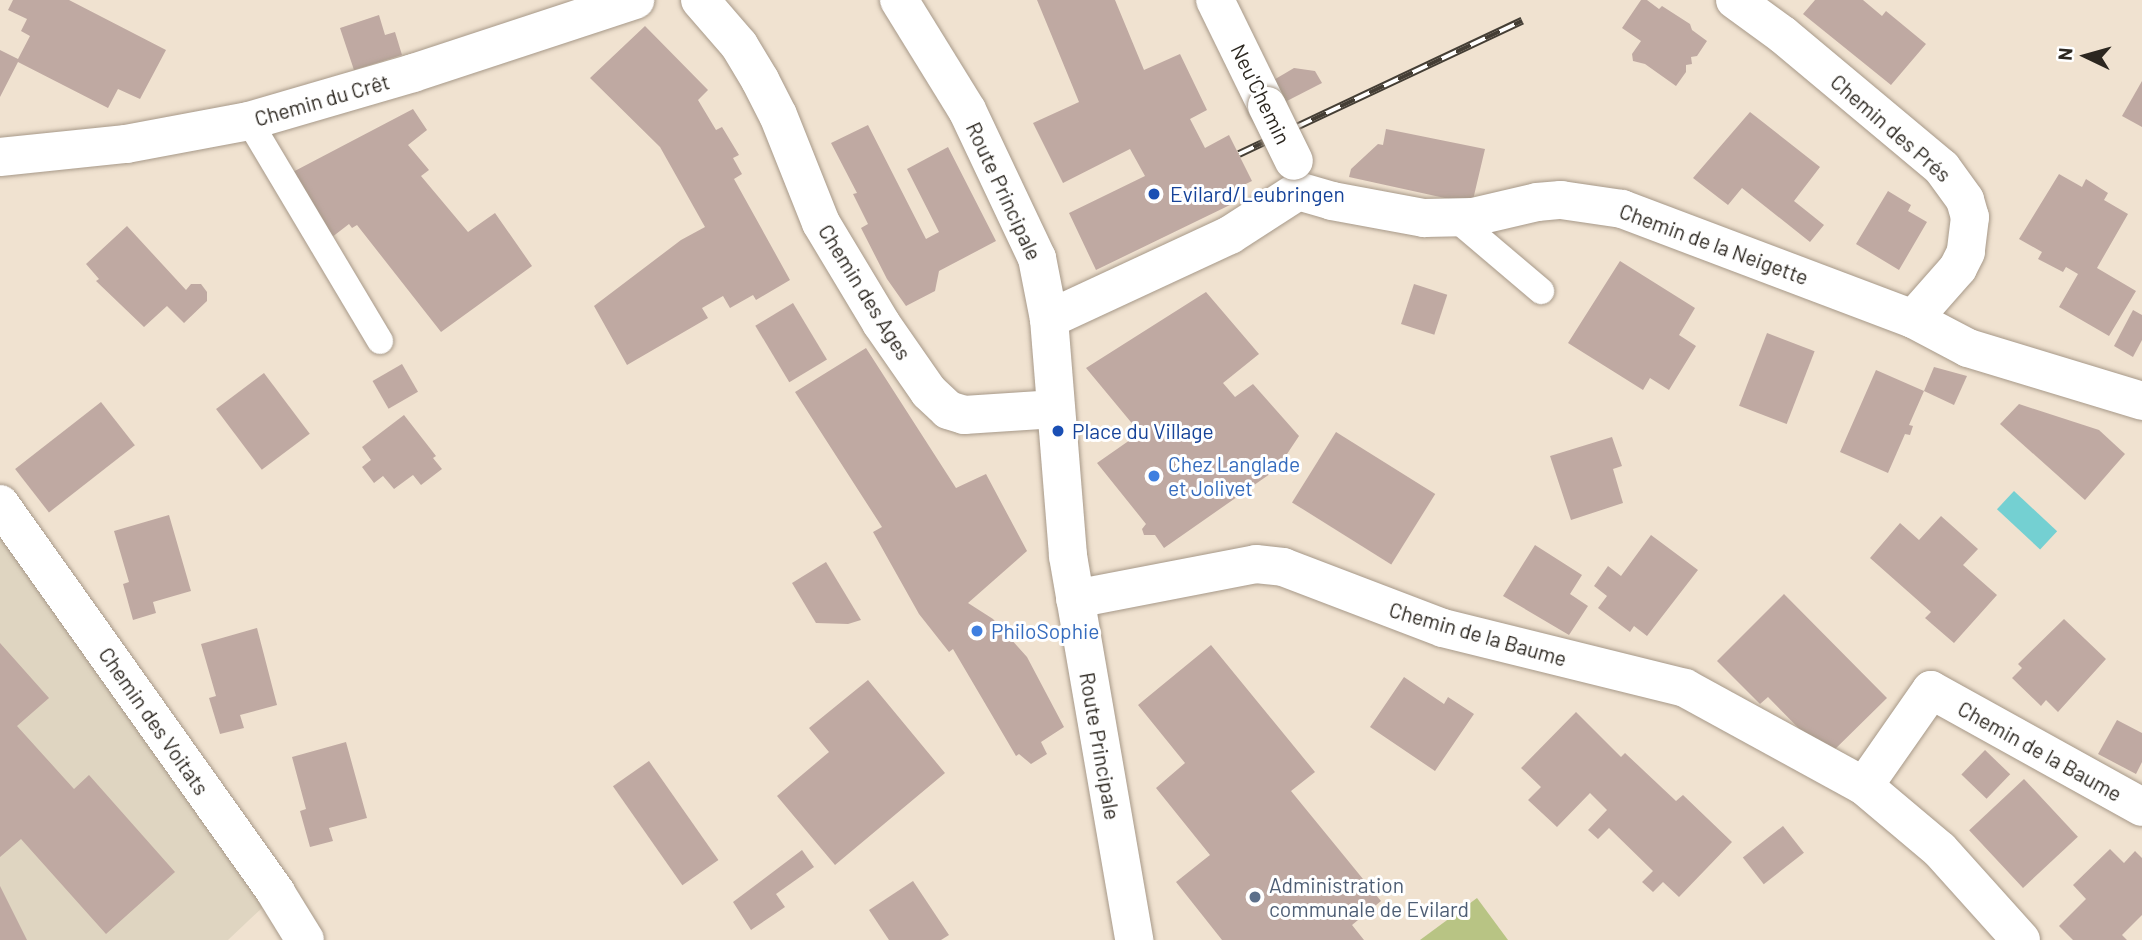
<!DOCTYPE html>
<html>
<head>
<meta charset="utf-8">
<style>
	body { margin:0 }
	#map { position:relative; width:2142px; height:940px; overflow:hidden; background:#f0e2d0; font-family:Barlow,sans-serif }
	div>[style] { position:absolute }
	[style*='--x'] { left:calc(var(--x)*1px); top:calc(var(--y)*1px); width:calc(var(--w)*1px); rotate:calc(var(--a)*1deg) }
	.education>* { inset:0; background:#dfd5c1 }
	.green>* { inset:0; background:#b8c484 }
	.water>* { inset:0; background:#74d0d2; transform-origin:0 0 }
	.building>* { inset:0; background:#bfa9a2; transform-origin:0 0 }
	.roads { filter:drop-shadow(0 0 2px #a79989) drop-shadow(0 0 2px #a79989) }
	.lane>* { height:26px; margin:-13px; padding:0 13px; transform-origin:13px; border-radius:13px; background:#fff }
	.street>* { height:38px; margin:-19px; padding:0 19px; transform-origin:19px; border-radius:19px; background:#fff }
	.secondary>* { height:38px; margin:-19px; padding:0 19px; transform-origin:19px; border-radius:19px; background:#fff }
	.rail>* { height:8px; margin-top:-4px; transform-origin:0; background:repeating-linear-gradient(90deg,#fff 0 16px,#443e35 0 32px); box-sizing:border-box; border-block:2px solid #443e35 }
	.bridges { filter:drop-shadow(0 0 2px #a79989) drop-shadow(0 0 2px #a79989) }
	.street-bridge>* { height:38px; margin:-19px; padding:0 19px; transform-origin:19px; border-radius:19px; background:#fff }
	.dots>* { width:19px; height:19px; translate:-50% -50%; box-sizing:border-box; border:4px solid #fff; border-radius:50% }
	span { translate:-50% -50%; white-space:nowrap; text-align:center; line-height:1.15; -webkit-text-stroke:6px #fff; paint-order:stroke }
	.street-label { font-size:21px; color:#2c2720 }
	.transit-label { font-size:21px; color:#164399 }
	.left { translate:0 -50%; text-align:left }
	.shop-label { font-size:21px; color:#366cbe }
	.service-label { font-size:21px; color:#4e5e75 }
	.north { position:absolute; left:2051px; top:21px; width:70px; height:70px; -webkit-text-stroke:5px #fff; paint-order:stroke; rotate:275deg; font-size:19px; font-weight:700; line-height:28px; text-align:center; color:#2c2720 }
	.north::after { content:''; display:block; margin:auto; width:24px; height:32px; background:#2c2720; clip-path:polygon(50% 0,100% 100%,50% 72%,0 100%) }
</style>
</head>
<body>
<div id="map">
	<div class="education">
		<div style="clip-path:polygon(0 525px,265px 905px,228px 940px,0 940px)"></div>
	</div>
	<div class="green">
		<div style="clip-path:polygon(1477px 898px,1508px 940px,1420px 940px)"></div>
	</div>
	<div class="water">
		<div style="left:2014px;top:491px;width:59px;height:25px;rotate:43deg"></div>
	</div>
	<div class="building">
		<div style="clip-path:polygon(13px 0,69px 0,166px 50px,140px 99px,118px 89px,108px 108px,18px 62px,0 97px,0 50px,18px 59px,30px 36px,21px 31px,27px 19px,8px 10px)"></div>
		<div style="clip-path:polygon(1037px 0,1115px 0,1144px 70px,1180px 54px,1207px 110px,1190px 119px,1205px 148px,1229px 135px,1252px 181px,1227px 193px,1232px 204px,1096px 270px,1069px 213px,1145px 176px,1130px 149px,1063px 183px,1033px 123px,1079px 102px)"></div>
		<div style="clip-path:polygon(1641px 0,1647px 0,1659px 9px,1662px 6px,1690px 24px,1692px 30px,1707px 41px,1697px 56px,1691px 57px,1692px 64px,1686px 65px,1686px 72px,1676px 86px,1645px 64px,1633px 61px,1632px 54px,1641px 41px,1622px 28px)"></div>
		<div style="clip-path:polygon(1815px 0,1863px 0,1882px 16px,1886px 11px,1926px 44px,1891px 85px,1803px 14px)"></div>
		<div style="clip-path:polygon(379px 15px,385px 35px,395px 32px,402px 55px,354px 70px,340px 28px)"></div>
		<div style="clip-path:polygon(645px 26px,708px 90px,698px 100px,716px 130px,722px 127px,739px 155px,733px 158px,742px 174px,734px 179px,790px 280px,756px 300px,753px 295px,730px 308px,723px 296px,702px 308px,708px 318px,627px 365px,594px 306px,681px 240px,705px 227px,660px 147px,590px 78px)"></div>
		<div style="clip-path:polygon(1294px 68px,1315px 71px,1322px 83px,1283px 103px,1272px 81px)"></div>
		<div style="clip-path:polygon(2142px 81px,2142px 127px,2122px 116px)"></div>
		<div style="clip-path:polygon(413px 109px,427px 130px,408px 145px,429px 170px,421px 176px,468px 232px,495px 213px,532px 266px,441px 332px,357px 225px,352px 228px,349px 224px,327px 241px,289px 174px)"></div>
		<div style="clip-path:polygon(1750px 112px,1820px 167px,1794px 201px,1824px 225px,1810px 242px,1742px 188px,1728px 205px,1693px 178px)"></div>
		<div style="clip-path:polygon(868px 125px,926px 239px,939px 232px,907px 169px,948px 147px,996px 241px,939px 271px,935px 291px,906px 306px,887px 279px,861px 228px,868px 224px,853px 194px,857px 193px,831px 143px)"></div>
		<div style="clip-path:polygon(1386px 129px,1485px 149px,1472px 204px,1349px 177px,1351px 169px,1378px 144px,1383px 145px)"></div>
		<div style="clip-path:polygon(2059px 174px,2082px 187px,2086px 179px,2108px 193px,2104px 200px,2128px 214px,2097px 268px,2136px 291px,2109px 336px,2059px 307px,2078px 274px,2066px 267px,2063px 272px,2038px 259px,2042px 252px,2019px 239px)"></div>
		<div style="clip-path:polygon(1888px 191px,1911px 205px,1908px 211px,1927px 222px,1899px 270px,1856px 244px)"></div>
		<div style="clip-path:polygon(127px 226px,186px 290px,191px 284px,201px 284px,207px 292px,207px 301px,184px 323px,167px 306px,144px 327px,96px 281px,99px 279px,86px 264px)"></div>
		<div style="clip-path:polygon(1620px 261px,1695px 308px,1679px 335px,1696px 346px,1669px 390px,1650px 378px,1643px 390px,1568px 343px)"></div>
		<div style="left:1414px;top:284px;width:35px;height:42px;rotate:18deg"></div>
		<div style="clip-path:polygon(1206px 292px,1259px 354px,1223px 383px,1235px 397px,1253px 384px,1299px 436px,1277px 469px,1164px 548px,1155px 535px,1144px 535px,1142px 529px,1146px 524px,1097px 463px,1140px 433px,1086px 368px)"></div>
		<div style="left:793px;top:303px;width:66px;height:44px;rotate:59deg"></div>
		<div style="clip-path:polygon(2133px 310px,2142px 315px,2142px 340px,2133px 357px,2114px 346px)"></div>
		<div style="left:1767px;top:333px;width:51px;height:78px;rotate:21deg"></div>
		<div style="clip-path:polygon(866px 348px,956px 488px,986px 474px,1027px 551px,968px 603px,993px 619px,1027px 657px,1064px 727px,1041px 742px,1047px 754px,1031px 764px,1019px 754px,1016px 756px,953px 649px,949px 652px,919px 614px,873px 532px,882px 527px,795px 392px)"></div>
		<div style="left:402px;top:364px;width:32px;height:34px;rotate:60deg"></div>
		<div style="clip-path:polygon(1934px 367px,1967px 376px,1954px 405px,1924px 391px)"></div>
		<div style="clip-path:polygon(1876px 370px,1924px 391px,1909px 425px,1913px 426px,1910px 435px,1905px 434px,1888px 473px,1840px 452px)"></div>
		<div style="left:264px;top:373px;width:76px;height:60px;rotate:53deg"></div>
		<div style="left:101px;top:402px;width:55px;height:109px;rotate:52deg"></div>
		<div style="clip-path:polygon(2019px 404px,2099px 430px,2125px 454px,2085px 500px,2000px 424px)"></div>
		<div style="clip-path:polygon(404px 415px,436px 456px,433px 458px,442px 469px,421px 485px,413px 475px,394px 489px,383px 476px,374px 483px,362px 467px,371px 460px,362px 447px)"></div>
		<div style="left:1336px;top:432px;width:117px;height:83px;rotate:32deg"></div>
		<div style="clip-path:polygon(1612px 437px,1622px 466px,1613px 469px,1623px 503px,1571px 520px,1550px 456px)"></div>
		<div style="clip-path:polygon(169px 515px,191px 591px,153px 602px,156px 613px,133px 620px,123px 584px,129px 582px,114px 531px)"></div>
		<div style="clip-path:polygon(1941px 516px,1978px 549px,1963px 565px,1997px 595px,1954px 643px,1925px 618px,1931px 612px,1870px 558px,1900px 523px,1919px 540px)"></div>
		<div style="clip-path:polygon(1651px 535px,1698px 570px,1647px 636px,1634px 626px,1630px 632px,1598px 608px,1607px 596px,1594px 586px,1608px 566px,1621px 576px)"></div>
		<div style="clip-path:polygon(1535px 545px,1582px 575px,1570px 594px,1588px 606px,1569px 635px,1503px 596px)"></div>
		<div style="clip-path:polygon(826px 562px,861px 620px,848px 624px,816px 623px,792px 583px)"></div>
		<div style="clip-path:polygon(1784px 594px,1887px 698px,1827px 757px,1768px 697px,1760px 704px,1717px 661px)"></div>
		<div style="clip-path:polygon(2064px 619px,2106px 659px,2058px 712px,2046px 700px,2041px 706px,2012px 678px,2022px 668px,2018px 664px)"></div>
		<div style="clip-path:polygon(257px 628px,277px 705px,240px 715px,244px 728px,220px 734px,209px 698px,216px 696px,201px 644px)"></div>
		<div style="clip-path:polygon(0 643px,49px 698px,17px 726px,74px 789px,89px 775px,175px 872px,106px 934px,21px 839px,0 857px)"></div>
		<div style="clip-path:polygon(1211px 645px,1315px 772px,1291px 791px,1381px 901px,1352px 925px,1364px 940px,1222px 940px,1176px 882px,1210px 855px,1156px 788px,1185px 763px,1138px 705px)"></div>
		<div style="clip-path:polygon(1404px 677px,1444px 704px,1448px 697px,1474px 714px,1435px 771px,1370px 727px)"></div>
		<div style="clip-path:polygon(868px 680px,945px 773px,835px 865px,777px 796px,829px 752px,809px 728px)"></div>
		<div style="clip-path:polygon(1576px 712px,1621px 757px,1625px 753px,1676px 801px,1683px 795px,1732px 842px,1679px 897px,1663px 882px,1653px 892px,1642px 882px,1653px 871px,1609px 828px,1598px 839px,1588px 830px,1607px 810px,1590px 793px,1557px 827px,1528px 800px,1541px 787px,1521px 768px)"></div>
		<div style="clip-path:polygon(2117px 720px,2142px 733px,2142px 762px,2136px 774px,2098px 754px)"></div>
		<div style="clip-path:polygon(346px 742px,367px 818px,329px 828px,333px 841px,310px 847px,300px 811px,306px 809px,292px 757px)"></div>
		<div style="left:1985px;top:750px;width:35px;height:34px;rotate:44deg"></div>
		<div style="left:649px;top:761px;width:121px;height:44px;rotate:55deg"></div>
		<div style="left:2024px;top:779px;width:79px;height:75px;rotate:47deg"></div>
		<div style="left:1783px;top:826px;width:34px;height:51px;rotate:52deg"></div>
		<div style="clip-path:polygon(2110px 849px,2124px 863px,2135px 851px,2142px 858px,2142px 915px,2122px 935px,2127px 940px,2073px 940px,2059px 926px,2086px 899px,2073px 885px)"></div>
		<div style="clip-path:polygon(802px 850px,814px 867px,776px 894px,785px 907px,751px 930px,733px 902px)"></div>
		<div style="clip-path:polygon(913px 881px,949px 935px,941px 940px,889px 940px,869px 910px)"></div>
		<div style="clip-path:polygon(0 886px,27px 940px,0 940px)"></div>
	</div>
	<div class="roads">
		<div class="lane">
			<div style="--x:249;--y:121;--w:256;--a:59.2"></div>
			<div style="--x:1455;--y:218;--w:113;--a:40.3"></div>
		</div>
		<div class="street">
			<div style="--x:700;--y:0;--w:60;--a:49.1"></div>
			<div style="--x:739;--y:45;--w:41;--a:59"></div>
			<div style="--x:760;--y:80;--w:39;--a:63"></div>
			<div style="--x:778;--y:115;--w:116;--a:68.3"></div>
			<div style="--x:821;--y:223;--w:117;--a:59"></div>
			<div style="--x:881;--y:323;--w:84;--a:55.2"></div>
			<div style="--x:929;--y:392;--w:26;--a:43"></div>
			<div style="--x:948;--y:410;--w:17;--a:17"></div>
			<div style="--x:964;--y:415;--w:92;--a:-3.7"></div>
			<div style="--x:1215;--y:0;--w:118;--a:63.9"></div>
			<div style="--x:1735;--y:0;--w:59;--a:36.1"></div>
			<div style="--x:1783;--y:35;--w:207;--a:39.9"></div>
			<div style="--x:1942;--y:168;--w:39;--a:54"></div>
			<div style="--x:1965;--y:200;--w:18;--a:74"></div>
			<div style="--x:1970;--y:217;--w:35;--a:97"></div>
			<div style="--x:1966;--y:252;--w:18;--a:117"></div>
			<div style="--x:1958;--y:268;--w:68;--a:131.4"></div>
			<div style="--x:0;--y:157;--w:127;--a:-5.9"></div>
			<div style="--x:126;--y:144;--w:125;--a:-10.6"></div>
			<div style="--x:249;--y:121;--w:171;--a:-16.3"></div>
			<div style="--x:413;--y:73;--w:234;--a:-18.2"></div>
			<div style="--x:1298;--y:191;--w:35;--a:16"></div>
			<div style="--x:1332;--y:201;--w:94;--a:10.5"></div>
			<div style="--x:1424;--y:218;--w:49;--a:-1.2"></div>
			<div style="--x:1473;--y:217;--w:66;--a:-13.2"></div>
			<div style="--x:1537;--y:202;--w:24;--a:-5"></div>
			<div style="--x:1561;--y:200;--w:62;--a:8.4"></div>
			<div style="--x:1622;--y:209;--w:311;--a:20.7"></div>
			<div style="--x:1913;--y:319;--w:62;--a:27.8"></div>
			<div style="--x:1968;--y:348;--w:182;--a:16.9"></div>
			<div style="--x:1049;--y:319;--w:200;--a:-24.9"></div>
			<div style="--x:1230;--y:235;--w:81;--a:-32.9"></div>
			<div style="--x:0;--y:504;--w:477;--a:54.6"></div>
			<div style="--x:276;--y:893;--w:55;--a:58.3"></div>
			<div style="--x:1075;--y:599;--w:184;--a:-10.9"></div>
			<div style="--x:1256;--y:564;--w:27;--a:6"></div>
			<div style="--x:1283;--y:567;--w:171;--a:20.9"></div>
			<div style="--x:1443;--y:628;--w:249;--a:13.9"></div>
			<div style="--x:1685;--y:688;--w:204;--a:28.7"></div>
			<div style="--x:1864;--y:786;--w:99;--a:40.1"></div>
			<div style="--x:1940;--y:850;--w:121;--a:48"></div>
			<div style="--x:1864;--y:786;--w:117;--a:-55.1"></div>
			<div style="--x:1931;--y:690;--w:241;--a:29"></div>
		</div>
		<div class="secondary">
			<div style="--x:899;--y:0;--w:129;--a:58.3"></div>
			<div style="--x:967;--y:110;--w:164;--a:64.7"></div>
			<div style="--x:1037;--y:258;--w:62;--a:78.9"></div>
			<div style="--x:1049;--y:319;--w:238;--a:85.4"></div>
			<div style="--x:1068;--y:556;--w:390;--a:80.2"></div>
		</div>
	</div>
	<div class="rail">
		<div style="--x:1239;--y:154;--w:313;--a:-25.2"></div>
	</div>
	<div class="bridges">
		<div class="street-bridge">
			<div style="--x:1267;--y:106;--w:61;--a:63.9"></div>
		</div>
	</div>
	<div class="dots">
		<div style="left:1154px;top:194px;background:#1a4fb4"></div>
		<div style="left:1058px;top:431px;background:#1a4fb4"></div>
		<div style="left:1154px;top:476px;background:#3f7fe0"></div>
		<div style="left:977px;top:631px;background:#3f7fe0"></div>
		<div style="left:1255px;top:897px;background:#5c6f8a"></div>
	</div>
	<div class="street-label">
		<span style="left:1261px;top:94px;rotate:64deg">Neu'Chemin</span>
		<span style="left:322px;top:100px;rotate:-16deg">Chemin du Crêt</span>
		<span style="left:1891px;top:128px;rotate:41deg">Chemin des Prés</span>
		<span style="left:1004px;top:191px;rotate:65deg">Route Principale</span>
		<span style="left:1714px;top:244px;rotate:20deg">Chemin de la Neigette</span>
		<span style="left:865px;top:292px;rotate:58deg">Chemin des Ages</span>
		<span style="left:1478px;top:634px;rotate:16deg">Chemin de la Baume</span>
		<span style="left:154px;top:721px;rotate:55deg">Chemin des Voitats</span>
		<span style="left:1100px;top:746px;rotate:80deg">Route Principale</span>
		<span style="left:2040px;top:751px;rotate:29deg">Chemin de la Baume</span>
	</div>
	<div class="transit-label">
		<span class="left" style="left:1170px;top:194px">Evilard/Leubringen</span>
		<span class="left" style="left:1072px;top:431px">Place du Village</span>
	</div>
	<div class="shop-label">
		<span class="left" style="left:1168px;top:476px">Chez Langlade<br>et Jolivet</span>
		<span class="left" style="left:991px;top:631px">PhiloSophie</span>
	</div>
	<div class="service-label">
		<span class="left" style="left:1269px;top:897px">Administration<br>communale de Evilard</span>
	</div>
	<div class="north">N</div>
</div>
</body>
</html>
